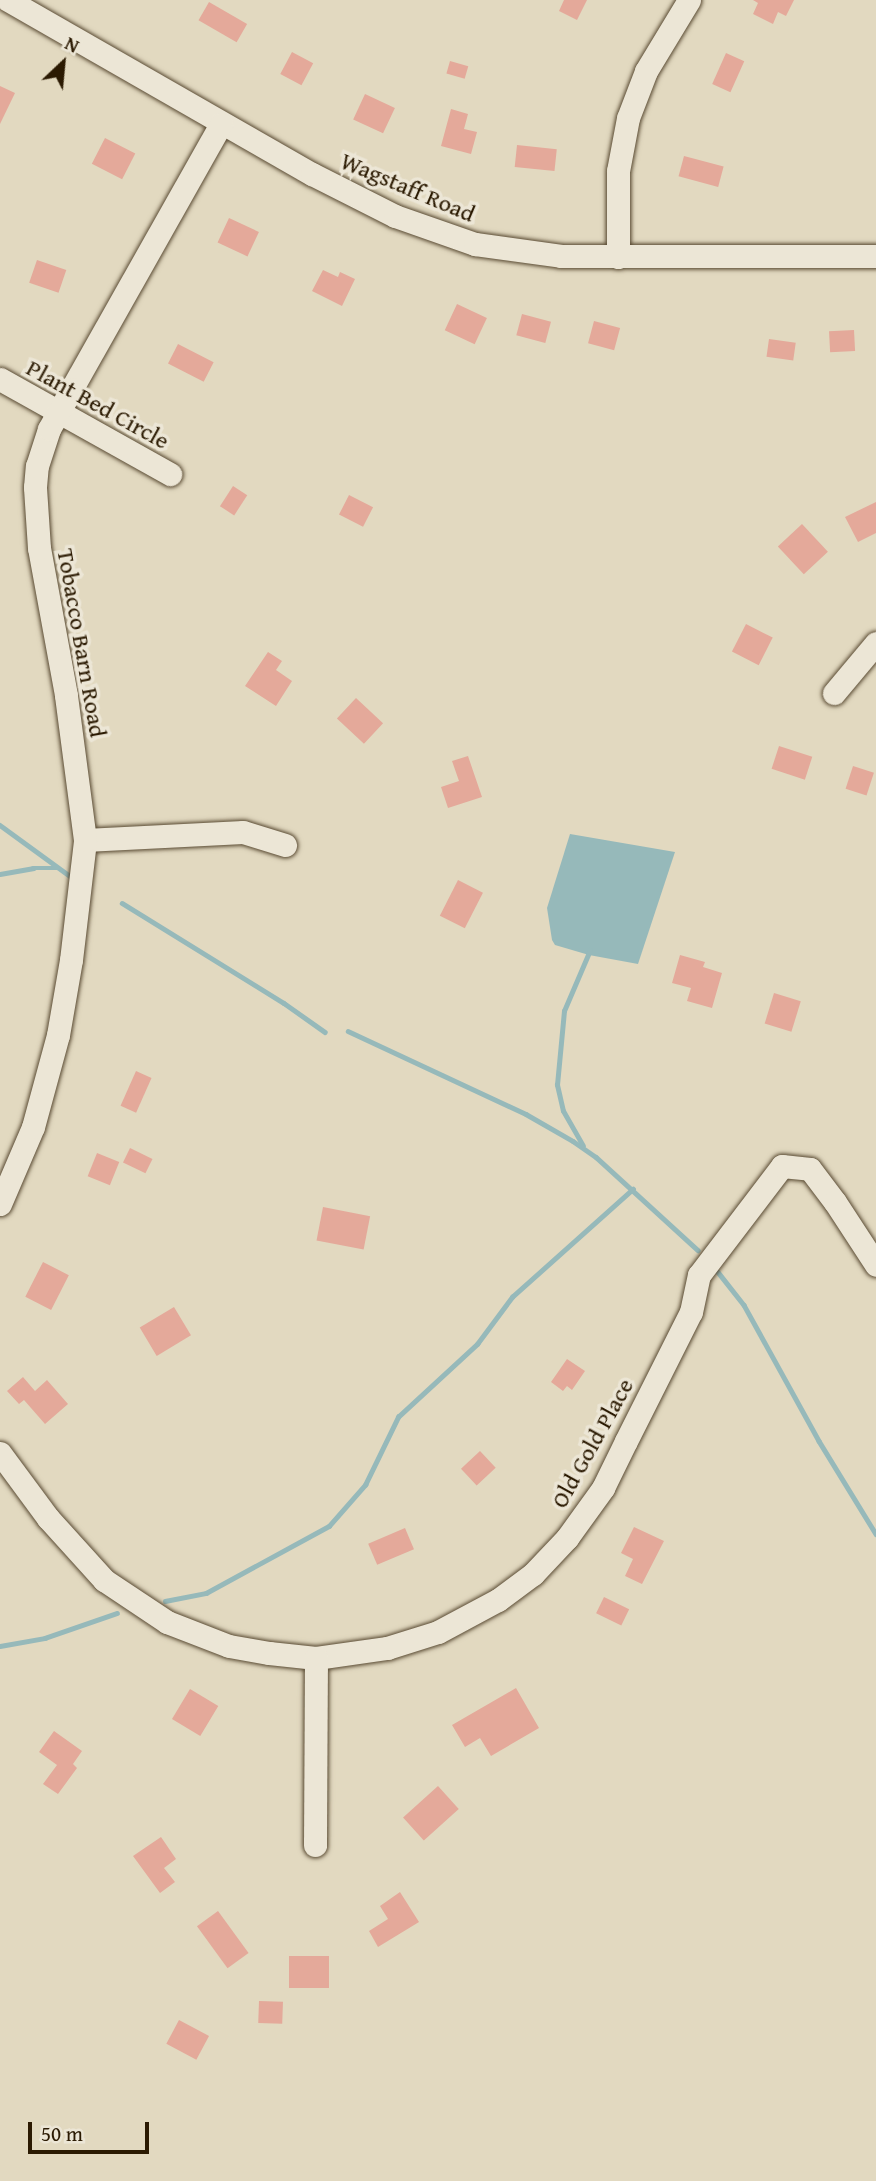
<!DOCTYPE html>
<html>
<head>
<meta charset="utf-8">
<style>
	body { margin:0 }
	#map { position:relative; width:876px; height:2181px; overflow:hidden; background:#e2d9c0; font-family:"Gentium Book Plus",serif }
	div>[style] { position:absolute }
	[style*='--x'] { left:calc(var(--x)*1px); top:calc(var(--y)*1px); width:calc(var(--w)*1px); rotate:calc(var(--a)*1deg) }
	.water>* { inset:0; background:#96b9ba }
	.stream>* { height:4.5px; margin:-2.25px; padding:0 2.25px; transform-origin:2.25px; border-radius:2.25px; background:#96b9ba }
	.building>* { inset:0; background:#e4a99a; transform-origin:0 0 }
	.roads { filter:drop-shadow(0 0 2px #594a32) drop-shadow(0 0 2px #594a32) }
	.minor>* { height:23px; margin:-11.5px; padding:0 11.5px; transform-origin:11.5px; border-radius:11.5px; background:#ece6d6 }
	span { translate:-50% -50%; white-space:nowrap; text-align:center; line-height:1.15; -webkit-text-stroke:7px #ece6d6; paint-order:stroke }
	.street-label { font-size:24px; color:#2b1a02 }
	.north { position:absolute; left:28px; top:28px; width:70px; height:70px; -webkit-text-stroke:5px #ece6d6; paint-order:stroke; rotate:26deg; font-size:19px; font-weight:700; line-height:28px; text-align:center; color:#2b1a02 }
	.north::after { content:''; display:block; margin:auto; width:24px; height:32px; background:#2b1a02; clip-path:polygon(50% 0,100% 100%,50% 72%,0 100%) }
	.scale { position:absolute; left:28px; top:2122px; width:121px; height:32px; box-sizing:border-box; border:4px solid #2b1a02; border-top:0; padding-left:9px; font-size:21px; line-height:24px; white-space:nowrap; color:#2b1a02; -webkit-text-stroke:5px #ece6d6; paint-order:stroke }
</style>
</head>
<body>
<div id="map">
	<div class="water">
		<div style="clip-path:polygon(570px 834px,675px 852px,638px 964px,589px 955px,555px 945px,552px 940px,547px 908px)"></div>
	</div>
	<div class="stream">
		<div style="--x:0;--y:825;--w:87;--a:36.1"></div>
		<div style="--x:0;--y:874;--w:34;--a:-10"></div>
		<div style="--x:33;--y:868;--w:25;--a:0"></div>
		<div style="--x:122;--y:903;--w:190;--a:31.7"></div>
		<div style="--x:284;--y:1003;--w:50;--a:35.3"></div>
		<div style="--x:348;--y:1031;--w:196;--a:25"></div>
		<div style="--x:526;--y:1114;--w:54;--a:29.9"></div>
		<div style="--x:573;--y:1141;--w:28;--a:35"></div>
		<div style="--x:596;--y:1157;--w:138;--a:42.4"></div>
		<div style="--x:583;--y:1146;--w:40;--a:-119.7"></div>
		<div style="--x:563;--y:1111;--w:27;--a:-103"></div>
		<div style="--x:557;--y:1085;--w:74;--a:-84.6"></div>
		<div style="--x:564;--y:1011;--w:66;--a:-66.9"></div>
		<div style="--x:718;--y:1272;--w:42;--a:51.8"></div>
		<div style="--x:744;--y:1305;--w:155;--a:61.1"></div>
		<div style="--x:819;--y:1441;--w:109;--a:58.5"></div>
		<div style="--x:165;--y:1601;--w:42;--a:-11"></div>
		<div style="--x:206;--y:1593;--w:140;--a:-28.6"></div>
		<div style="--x:329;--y:1526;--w:55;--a:-48.7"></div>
		<div style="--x:365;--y:1485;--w:76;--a:-64.1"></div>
		<div style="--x:398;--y:1417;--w:108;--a:-42.7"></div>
		<div style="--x:477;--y:1344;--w:59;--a:-53.3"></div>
		<div style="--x:512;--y:1297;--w:162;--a:-41.8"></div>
		<div style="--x:0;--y:1646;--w:46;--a:-10.1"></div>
		<div style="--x:45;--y:1638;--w:76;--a:-19.1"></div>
	</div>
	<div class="building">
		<div style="clip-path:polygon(564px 0,587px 0,577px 20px,559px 11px)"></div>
		<div style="clip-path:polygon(753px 0,794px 0,786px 16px,778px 12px,773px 24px,753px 14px,758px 3px)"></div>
		<div style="left:209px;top:2px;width:44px;height:21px;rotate:30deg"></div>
		<div style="left:292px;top:52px;width:24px;height:25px;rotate:28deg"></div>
		<div style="left:726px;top:53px;width:20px;height:34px;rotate:24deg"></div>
		<div style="left:450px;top:61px;width:19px;height:13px;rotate:16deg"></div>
		<div style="clip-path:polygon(0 86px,15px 93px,0 124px)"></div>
		<div style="left:365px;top:94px;width:33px;height:28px;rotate:25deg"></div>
		<div style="clip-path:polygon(451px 109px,468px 114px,464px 129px,477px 132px,471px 154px,441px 146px)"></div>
		<div style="left:105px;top:138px;width:34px;height:29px;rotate:27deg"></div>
		<div style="left:517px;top:145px;width:40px;height:22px;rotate:6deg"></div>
		<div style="left:684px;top:156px;width:41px;height:21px;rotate:15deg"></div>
		<div style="left:229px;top:218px;width:33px;height:27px;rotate:25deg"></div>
		<div style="left:37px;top:260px;width:31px;height:24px;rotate:19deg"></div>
		<div style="clip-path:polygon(323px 270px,338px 277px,340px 272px,355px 279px,342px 306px,312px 291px)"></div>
		<div style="left:457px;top:304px;width:33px;height:29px;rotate:25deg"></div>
		<div style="left:522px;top:314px;width:30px;height:22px;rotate:15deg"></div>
		<div style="left:594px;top:321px;width:27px;height:23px;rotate:15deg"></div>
		<div style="left:854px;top:330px;width:21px;height:25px;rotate:87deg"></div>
		<div style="left:769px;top:339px;width:27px;height:18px;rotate:8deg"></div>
		<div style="left:178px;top:344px;width:40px;height:22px;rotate:27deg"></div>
		<div style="left:233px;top:486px;width:17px;height:24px;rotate:33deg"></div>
		<div style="left:349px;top:495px;width:27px;height:22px;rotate:27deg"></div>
		<div style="clip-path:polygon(876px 502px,876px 533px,858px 542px,845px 517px)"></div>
		<div style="left:802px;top:524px;width:38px;height:33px;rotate:47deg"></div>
		<div style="left:746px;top:624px;width:30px;height:31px;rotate:27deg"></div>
		<div style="clip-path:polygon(268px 652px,282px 661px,276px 670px,292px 681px,276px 706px,245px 686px)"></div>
		<div style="left:356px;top:698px;width:37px;height:28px;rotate:43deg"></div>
		<div style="left:779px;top:746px;width:35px;height:24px;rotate:18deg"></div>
		<div style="clip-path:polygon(468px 756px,482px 797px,448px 808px,441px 787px,459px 781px,452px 761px)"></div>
		<div style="left:853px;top:766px;width:22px;height:24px;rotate:18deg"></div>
		<div style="left:458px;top:880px;width:28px;height:40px;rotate:27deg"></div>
		<div style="clip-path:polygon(680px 955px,705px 962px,703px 967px,722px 973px,712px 1008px,687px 1001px,691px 988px,672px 983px)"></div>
		<div style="left:774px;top:993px;width:28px;height:32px;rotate:17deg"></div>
		<div style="left:136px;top:1071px;width:17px;height:38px;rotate:24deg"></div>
		<div style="left:130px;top:1148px;width:25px;height:16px;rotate:26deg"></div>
		<div style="left:97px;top:1153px;width:24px;height:25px;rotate:22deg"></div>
		<div style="left:323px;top:1207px;width:48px;height:34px;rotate:11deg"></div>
		<div style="left:43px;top:1262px;width:29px;height:39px;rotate:27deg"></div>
		<div style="left:174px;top:1307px;width:33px;height:40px;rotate:59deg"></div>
		<div style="clip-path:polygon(567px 1359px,585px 1371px,572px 1390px,567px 1386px,563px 1391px,551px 1382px)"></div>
		<div style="clip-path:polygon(23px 1377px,35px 1391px,47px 1380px,68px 1404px,45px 1424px,24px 1400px,19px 1404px,7px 1391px)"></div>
		<div style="left:480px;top:1451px;width:23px;height:26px;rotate:47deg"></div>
		<div style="clip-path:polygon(634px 1527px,664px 1541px,642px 1584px,625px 1576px,633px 1559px,621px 1553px)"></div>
		<div style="left:405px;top:1528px;width:23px;height:40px;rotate:67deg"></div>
		<div style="left:604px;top:1597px;width:28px;height:18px;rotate:26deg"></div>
		<div style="clip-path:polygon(516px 1688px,539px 1728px,491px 1756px,480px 1738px,465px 1747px,452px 1725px)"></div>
		<div style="left:190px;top:1689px;width:33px;height:35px;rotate:31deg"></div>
		<div style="clip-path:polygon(54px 1731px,82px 1751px,73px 1764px,77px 1768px,58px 1794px,43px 1784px,57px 1765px,39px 1752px)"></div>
		<div style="left:438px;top:1786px;width:31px;height:47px;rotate:48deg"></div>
		<div style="clip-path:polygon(161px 1837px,176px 1859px,164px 1868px,175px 1882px,160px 1893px,133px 1856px)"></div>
		<div style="clip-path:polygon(400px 1892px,419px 1922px,378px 1947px,369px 1931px,388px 1919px,380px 1906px)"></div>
		<div style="left:218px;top:1911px;width:52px;height:26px;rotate:54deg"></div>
		<div style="left:289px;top:1956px;width:40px;height:32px"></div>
		<div style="left:259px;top:2001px;width:24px;height:22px;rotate:2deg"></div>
		<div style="left:179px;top:2020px;width:34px;height:27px;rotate:28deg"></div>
	</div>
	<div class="roads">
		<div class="minor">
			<div style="--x:8;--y:0;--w:350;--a:29.8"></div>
			<div style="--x:312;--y:174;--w:93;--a:26.8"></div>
			<div style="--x:395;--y:216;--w:85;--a:19.3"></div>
			<div style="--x:475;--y:244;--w:87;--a:7.9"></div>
			<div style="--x:561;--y:256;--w:315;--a:0"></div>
			<div style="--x:618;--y:257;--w:86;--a:-90"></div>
			<div style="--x:618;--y:171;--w:54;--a:-79.3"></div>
			<div style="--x:628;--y:118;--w:50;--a:-69"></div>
			<div style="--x:646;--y:71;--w:83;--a:-58.8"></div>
			<div style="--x:0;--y:379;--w:195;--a:29.2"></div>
			<div style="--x:834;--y:693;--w:65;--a:-50"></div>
			<div style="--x:85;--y:840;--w:158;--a:-2.9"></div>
			<div style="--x:243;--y:832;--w:44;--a:17.2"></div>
			<div style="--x:0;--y:1204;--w:84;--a:-66.8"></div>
			<div style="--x:33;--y:1127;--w:95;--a:-74.8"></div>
			<div style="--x:58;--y:1035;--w:76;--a:-80.2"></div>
			<div style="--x:71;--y:960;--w:121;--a:-83.3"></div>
			<div style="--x:85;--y:840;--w:146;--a:-97.5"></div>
			<div style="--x:66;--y:695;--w:149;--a:-100.4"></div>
			<div style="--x:39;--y:548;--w:61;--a:-93.8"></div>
			<div style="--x:35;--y:487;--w:21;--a:-85"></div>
			<div style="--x:37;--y:466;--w:39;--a:-72"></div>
			<div style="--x:49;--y:429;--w:350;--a:-60.6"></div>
			<div style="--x:0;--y:1453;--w:81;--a:53.6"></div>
			<div style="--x:48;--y:1518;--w:84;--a:47.9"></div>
			<div style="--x:104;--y:1580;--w:76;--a:33.7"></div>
			<div style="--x:167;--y:1622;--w:66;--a:21.2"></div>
			<div style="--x:229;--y:1646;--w:41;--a:9.9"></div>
			<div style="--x:269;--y:1653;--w:47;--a:6.1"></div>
			<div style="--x:316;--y:1658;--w:72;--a:-8"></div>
			<div style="--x:387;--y:1648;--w:53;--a:-17.4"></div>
			<div style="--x:438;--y:1632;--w:68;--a:-28.1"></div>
			<div style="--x:498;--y:1600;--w:44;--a:-36.6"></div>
			<div style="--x:533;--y:1574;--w:50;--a:-46.6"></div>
			<div style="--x:567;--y:1538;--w:62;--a:-54.2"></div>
			<div style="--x:603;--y:1488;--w:52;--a:-63.9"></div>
			<div style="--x:626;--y:1441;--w:144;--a:-63.3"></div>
			<div style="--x:691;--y:1312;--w:38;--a:-78"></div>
			<div style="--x:699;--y:1275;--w:137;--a:-52.7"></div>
			<div style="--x:782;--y:1166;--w:28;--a:6"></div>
			<div style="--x:810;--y:1169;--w:41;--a:52.9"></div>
			<div style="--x:835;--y:1202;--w:75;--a:56.9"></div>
			<div style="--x:315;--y:1845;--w:187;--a:-89.7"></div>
		</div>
	</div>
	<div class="street-label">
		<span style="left:408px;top:187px;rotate:23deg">Wagstaff Road</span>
		<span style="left:98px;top:404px;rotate:29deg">Plant Bed Circle</span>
		<span style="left:82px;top:643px;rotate:80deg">Tobacco Barn Road</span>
		<span style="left:592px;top:1443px;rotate:-61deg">Old Gold Place</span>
	</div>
	<div class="north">N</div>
	<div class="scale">50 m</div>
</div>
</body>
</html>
